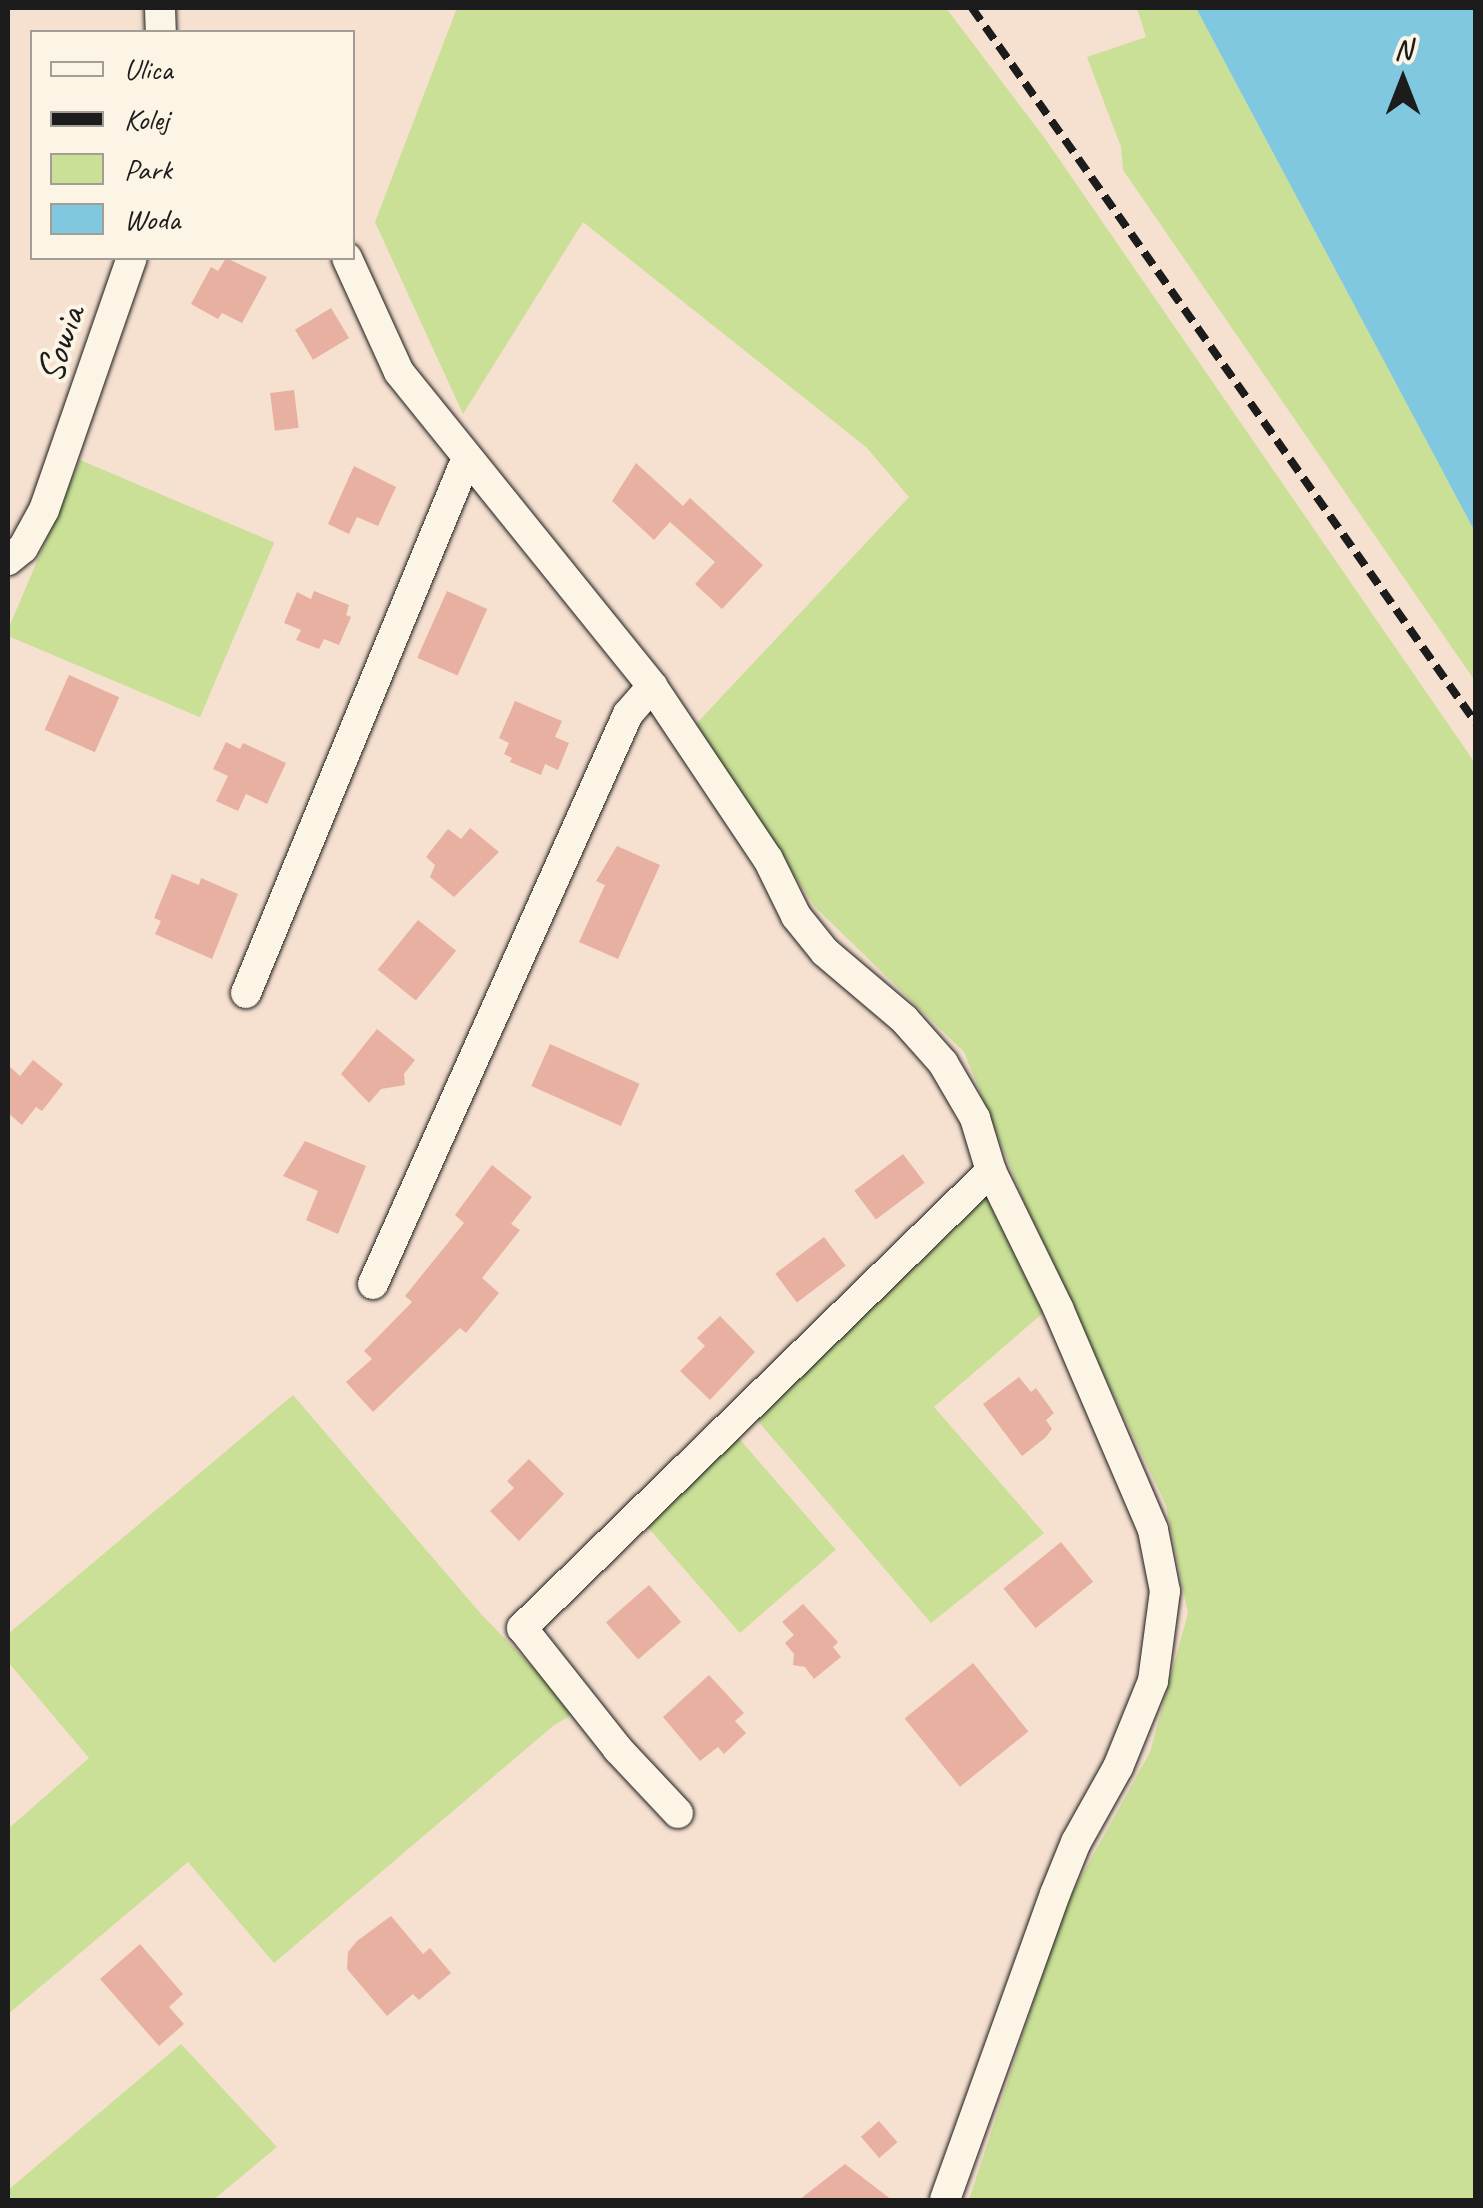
<!DOCTYPE html>
<html>
<head>
<meta charset="utf-8">
<style>
	body { margin:0 }
	#map { position:relative; width:1483px; height:2208px; overflow:hidden; background:#f6e0d0; font-family:Caveat,sans-serif }
	div>[style] { position:absolute }
	[style*='--x'] { left:calc(var(--x)*1px); top:calc(var(--y)*1px); width:calc(var(--w)*1px); rotate:calc(var(--a)*1deg) }
	.green>* { inset:0; background:#c9e096; transform-origin:0 0 }
	.water>* { inset:0; background:#7fc8df }
	.building>* { inset:0; background:#e8b0a0; transform-origin:0 0 }
	.roads { filter:drop-shadow(0 0 2px #1c1c1c) drop-shadow(0 0 2px #1c1c1c) }
	.minor>* { height:30px; margin:-15px; padding:0 15px; transform-origin:15px; border-radius:15px; background:#fcf5e5 }
	.rail>* { height:8px; margin-top:-4px; transform-origin:0; background:repeating-linear-gradient(90deg,#1c1c1c 0 15px,transparent 0 23px) }
	span { translate:-50% -50%; white-space:nowrap; text-align:center; line-height:1.15; -webkit-text-stroke:8px #fcf5e5; paint-order:stroke }
	.street-label { font-size:40px; color:#1c1c1c }
	.frame { position:absolute; inset:0; border:10px solid #1c1c1c; pointer-events:none }
	.legend { position:absolute; left:30px; top:30px; width:325px; height:230px; box-sizing:border-box; background:#fcf5e5; border:2px solid #a29e95; margin:0; padding:12px 18px; list-style:none; font-size:30px; color:#1c1c1c }
	.legend li { display:flex; align-items:center; gap:20px; height:50px }
	.legend b { width:50px; border:2px solid #a29e95 }
	.north { position:absolute; left:1353px; top:30px; width:100px; height:100px; -webkit-text-stroke:8px #fcf5e5; paint-order:stroke; rotate:0deg; font-size:28px; font-weight:700; line-height:40px; text-align:center; color:#1c1c1c }
	.north::after { content:''; display:block; margin:auto; width:35px; height:45px; background:#1c1c1c; clip-path:polygon(50% 0,100% 100%,50% 72%,0 100%) }
</style>
</head>
<body>
<div id="map">
	<div class="green">
		<div style="clip-path:polygon(457px 8px,946px 8px,1046px 140px,1475px 763px,1475px 2200px,969px 2200px,1065px 1906px,1150px 1752px,1188px 1613px,1166px 1505px,1035px 1229px,964px 1052px,815px 907px,696px 724px,909px 497px,866px 447px,583px 222px,463px 414px,375px 222px)"></div>
		<div style="clip-path:polygon(1137px 8px,1196px 8px,1475px 532px,1475px 681px,1123px 170px,1121px 147px,1087px 57px,1146px 37px)"></div>
		<div style="left:80px;top:460px;width:211px;height:190px;rotate:23deg"></div>
		<div style="clip-path:polygon(984px 1192px,996px 1206px,1044px 1312px,934px 1407px,1044px 1533px,931px 1623px,757px 1420px)"></div>
		<div style="clip-path:polygon(293px 1395px,481px 1614px,576px 1712px,553px 1726px,274px 1963px,188px 1862px,8px 2014px,8px 1829px,89px 1758px,8px 1662px,8px 1634px)"></div>
		<div style="left:736px;top:1435px;width:152px;height:127px;rotate:49deg"></div>
		<div style="clip-path:polygon(181px 2044px,277px 2147px,213px 2200px,8px 2200px,8px 2190px)"></div>
	</div>
	<div class="water">
		<div style="clip-path:polygon(1196px 8px,1475px 8px,1475px 532px)"></div>
	</div>
	<div class="building">
		<div style="clip-path:polygon(226px 258px,267px 277px,242px 323px,222px 313px,218px 319px,191px 304px,211px 267px,218px 271px)"></div>
		<div style="left:331px;top:308px;width:35px;height:42px;rotate:59deg"></div>
		<div style="left:294px;top:390px;width:38px;height:24px;rotate:83deg"></div>
		<div style="clip-path:polygon(636px 463px,683px 506px,690px 498px,763px 565px,722px 609px,695px 584px,715px 562px,670px 522px,654px 540px,612px 501px)"></div>
		<div style="clip-path:polygon(354px 466px,396px 487px,378px 526px,357px 517px,349px 534px,328px 524px)"></div>
		<div style="clip-path:polygon(314px 591px,349px 605px,346px 615px,351px 617px,339px 645px,324px 639px,319px 649px,296px 640px,301px 630px,284px 623px,297px 592px,311px 599px)"></div>
		<div style="left:447px;top:591px;width:44px;height:73px;rotate:24deg"></div>
		<div style="left:69px;top:675px;width:55px;height:60px;rotate:24deg"></div>
		<div style="clip-path:polygon(515px 701px,562px 721px,555px 737px,569px 743px,558px 770px,545px 764px,541px 775px,510px 762px,512px 758px,504px 754px,509px 743px,499px 738px)"></div>
		<div style="clip-path:polygon(226px 742px,240px 749px,243px 743px,286px 763px,267px 804px,246px 794px,238px 811px,216px 801px,228px 776px,213px 769px)"></div>
		<div style="clip-path:polygon(470px 828px,499px 852px,454px 897px,430px 877px,435px 865px,426px 857px,448px 829px,461px 839px)"></div>
		<div style="clip-path:polygon(617px 846px,660px 865px,618px 959px,579px 942px,605px 885px,596px 881px)"></div>
		<div style="clip-path:polygon(172px 874px,199px 885px,201px 878px,238px 894px,212px 959px,155px 934px,161px 921px,154px 918px)"></div>
		<div style="left:418px;top:920px;width:49px;height:64px;rotate:39deg"></div>
		<div style="clip-path:polygon(377px 1029px,415px 1060px,404px 1074px,405px 1085px,381px 1089px,369px 1103px,341px 1074px)"></div>
		<div style="left:550px;top:1044px;width:98px;height:46px;rotate:24deg"></div>
		<div style="clip-path:polygon(33px 1060px,63px 1084px,42px 1111px,36px 1107px,22px 1125px,8px 1113px,8px 1065px,20px 1076px)"></div>
		<div style="clip-path:polygon(305px 1141px,366px 1166px,338px 1234px,306px 1220px,318px 1191px,283px 1176px)"></div>
		<div style="left:903px;top:1154px;width:36px;height:61px;rotate:53deg"></div>
		<div style="clip-path:polygon(492px 1165px,532px 1197px,511px 1224px,520px 1230px,482px 1278px,499px 1293px,466px 1333px,460px 1328px,373px 1412px,346px 1382px,372px 1359px,364px 1351px,412px 1302px,405px 1296px,464px 1223px,455px 1215px)"></div>
		<div style="left:824px;top:1237px;width:36px;height:61px;rotate:53deg"></div>
		<div style="clip-path:polygon(720px 1316px,755px 1352px,710px 1400px,680px 1371px,705px 1346px,697px 1338px)"></div>
		<div style="clip-path:polygon(1019px 1377px,1031px 1392px,1036px 1388px,1054px 1413px,1046px 1420px,1052px 1429px,1045px 1438px,1022px 1456px,983px 1404px)"></div>
		<div style="clip-path:polygon(529px 1459px,564px 1494px,519px 1541px,490px 1511px,514px 1488px,507px 1481px)"></div>
		<div style="left:1061px;top:1542px;width:51px;height:74px;rotate:51deg"></div>
		<div style="left:649px;top:1585px;width:49px;height:57px;rotate:49deg"></div>
		<div style="clip-path:polygon(803px 1604px,838px 1642px,833px 1647px,841px 1657px,814px 1679px,805px 1667px,793px 1665px,794px 1654px,785px 1643px,794px 1635px,782px 1622px)"></div>
		<div style="left:973px;top:1663px;width:88px;height:88px;rotate:51deg"></div>
		<div style="clip-path:polygon(709px 1675px,744px 1713px,735px 1721px,746px 1733px,724px 1754px,718px 1747px,700px 1761px,663px 1717px)"></div>
		<div style="clip-path:polygon(391px 1916px,423px 1954px,430px 1948px,451px 1973px,419px 2000px,413px 1994px,387px 2016px,347px 1969px,348px 1952px,357px 1941px)"></div>
		<div style="clip-path:polygon(140px 1944px,183px 1994px,169px 2007px,184px 2024px,159px 2046px,100px 1979px)"></div>
		<div style="left:879px;top:2121px;width:28px;height:24px;rotate:49deg"></div>
		<div style="clip-path:polygon(845px 2164px,892px 2200px,799px 2200px)"></div>
	</div>
	<div class="roads">
		<div class="minor">
			<div style="--x:160;--y:8;--w:24;--a:88"></div>
			<div style="--x:347;--y:258;--w:125;--a:65.5"></div>
			<div style="--x:399;--y:372;--w:403;--a:51.1"></div>
			<div style="--x:652;--y:686;--w:208;--a:56.2"></div>
			<div style="--x:768;--y:859;--w:64;--a:63.8"></div>
			<div style="--x:796;--y:916;--w:46;--a:51.1"></div>
			<div style="--x:825;--y:952;--w:104;--a:40.3"></div>
			<div style="--x:904;--y:1019;--w:59;--a:48.4"></div>
			<div style="--x:943;--y:1063;--w:64;--a:59.8"></div>
			<div style="--x:975;--y:1118;--w:55;--a:73.2"></div>
			<div style="--x:991;--y:1171;--w:153;--a:63.9"></div>
			<div style="--x:1058;--y:1308;--w:241;--a:66.8"></div>
			<div style="--x:1153;--y:1530;--w:62;--a:78.9"></div>
			<div style="--x:1165;--y:1591;--w:91;--a:97.6"></div>
			<div style="--x:1153;--y:1681;--w:93;--a:112.1"></div>
			<div style="--x:1118;--y:1767;--w:86;--a:119.2"></div>
			<div style="--x:1076;--y:1842;--w:56;--a:112"></div>
			<div style="--x:1055;--y:1894;--w:325;--a:109.8"></div>
			<div style="--x:8;--y:560;--w:19;--a:-39"></div>
			<div style="--x:23;--y:548;--w:43;--a:-61.1"></div>
			<div style="--x:44;--y:510;--w:267;--a:-70.8"></div>
			<div style="--x:246;--y:993;--w:577;--a:-67.57"></div>
			<div style="--x:373;--y:1284;--w:624;--a:-65.9"></div>
			<div style="--x:628;--y:714;--w:37;--a:-49"></div>
			<div style="--x:678;--y:1813;--w:88;--a:-133.2"></div>
			<div style="--x:618;--y:1749;--w:154;--a:-128.4"></div>
			<div style="--x:522;--y:1628;--w:655;--a:-44.26"></div>
		</div>
	</div>
	<div class="rail">
		<div style="--x:972;--y:8;--w:875;--a:54.82"></div>
	</div>
	<div class="street-label">
		<span style="left:60px;top:344px;rotate:-71deg">Sowia</span>
	</div>
	<div class="frame"></div>
	<ul class="legend">
	<li><b style="height:12px;background:#fcf5e5"></b>Ulica</li>
	<li><b style="height:12px;background:#1c1c1c"></b>Kolej</li>
	<li><b style="height:28px;background:#c9e096"></b>Park</li>
	<li><b style="height:28px;background:#7fc8df"></b>Woda</li>
	</ul>
	<div class="north">N</div>
</div>
</body>
</html>
